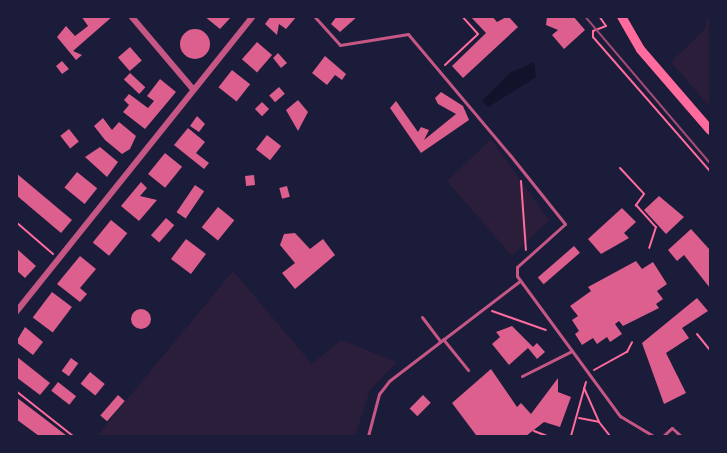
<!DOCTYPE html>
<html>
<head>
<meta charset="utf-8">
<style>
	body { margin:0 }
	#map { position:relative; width:727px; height:453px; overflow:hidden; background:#1b1b3a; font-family:"DejaVu Sans",sans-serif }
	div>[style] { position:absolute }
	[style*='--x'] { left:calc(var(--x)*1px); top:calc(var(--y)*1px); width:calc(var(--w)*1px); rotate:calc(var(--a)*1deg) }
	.green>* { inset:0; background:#2a1e3b }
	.water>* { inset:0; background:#12122b }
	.building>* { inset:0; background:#dd5f8e; transform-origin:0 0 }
	.round { border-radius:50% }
	.path>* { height:2px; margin:-1px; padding:0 1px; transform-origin:1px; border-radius:1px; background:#ff6b9d }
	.service>* { height:3px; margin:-1.5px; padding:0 1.5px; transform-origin:1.5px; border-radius:1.5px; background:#c65784 }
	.minor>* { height:6px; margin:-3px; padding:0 3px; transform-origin:3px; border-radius:3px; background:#c65784 }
	.secondary>* { height:9px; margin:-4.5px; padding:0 4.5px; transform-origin:4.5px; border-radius:4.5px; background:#ff6b9d }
	.tram>* { height:1.5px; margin:-0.75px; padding:0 0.75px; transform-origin:0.75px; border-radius:0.75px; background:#a44b75 }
	span { translate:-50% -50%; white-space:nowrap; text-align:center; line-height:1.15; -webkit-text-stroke:5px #1b1b3a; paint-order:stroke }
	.frame { position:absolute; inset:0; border:18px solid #1b1b3a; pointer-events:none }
</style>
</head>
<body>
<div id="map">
	<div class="green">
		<div style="clip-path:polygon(707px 17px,710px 17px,710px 107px,671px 62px,705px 29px)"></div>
		<div style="clip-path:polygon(491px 139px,549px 220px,512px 256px,447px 181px)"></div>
		<div style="clip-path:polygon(233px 271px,312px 364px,341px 340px,397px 362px,370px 390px,355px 436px,97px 436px)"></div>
	</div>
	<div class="water">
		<div style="clip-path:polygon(534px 62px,536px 77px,488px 107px,482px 101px,510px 73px)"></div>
	</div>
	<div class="building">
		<div style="clip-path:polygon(81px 16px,113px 16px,73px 51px,82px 55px,76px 60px,57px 37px,66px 26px,75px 36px,88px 26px)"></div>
		<div style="clip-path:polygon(204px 16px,232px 16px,220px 29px)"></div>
		<div style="clip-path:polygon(271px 16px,297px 16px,286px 29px,279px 24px,277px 35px,265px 24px)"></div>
		<div style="clip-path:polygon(337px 16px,358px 16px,340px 32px,331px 24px)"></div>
		<div style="clip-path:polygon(470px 16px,492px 16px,497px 22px,508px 16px,518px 27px,463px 78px,452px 66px,486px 33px)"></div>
		<div style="clip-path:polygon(547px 16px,573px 16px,585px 30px,564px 49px,552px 35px,558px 30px,546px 25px)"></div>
		<div class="round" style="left:180px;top:29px;width:30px;height:30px"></div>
		<div style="left:257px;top:42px;width:20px;height:23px;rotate:41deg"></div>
		<div style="left:130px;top:47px;width:18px;height:16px;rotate:49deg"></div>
		<div style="clip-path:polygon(278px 53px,287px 63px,281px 68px,273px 58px)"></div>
		<div style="clip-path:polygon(325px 56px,346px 74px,342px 80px,335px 75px,327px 85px,312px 73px)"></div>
		<div style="clip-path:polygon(62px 61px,69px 69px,62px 74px,56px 66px)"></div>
		<div style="left:232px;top:70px;width:23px;height:22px;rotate:38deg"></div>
		<div style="left:130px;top:73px;width:21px;height:9px;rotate:43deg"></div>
		<div style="clip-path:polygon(160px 79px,176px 92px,145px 129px,123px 112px,129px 105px,124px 100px,129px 94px,148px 108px,154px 101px,147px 96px)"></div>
		<div style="left:279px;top:87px;width:9px;height:13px;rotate:49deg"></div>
		<div style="clip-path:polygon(441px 92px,463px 106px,469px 120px,421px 153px,390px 108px,396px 101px,418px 132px,421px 127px,429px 130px,424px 140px,456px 114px,438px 104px,435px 98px)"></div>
		<div style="clip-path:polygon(298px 100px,308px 112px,298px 131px,286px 110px)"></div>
		<div style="left:262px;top:102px;width:10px;height:10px;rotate:45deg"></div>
		<div style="clip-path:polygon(197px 116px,205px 124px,199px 132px,190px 126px)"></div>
		<div style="clip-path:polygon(103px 118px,112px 130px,119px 122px,136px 136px,130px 149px,122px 154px,105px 140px,94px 126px)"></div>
		<div style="clip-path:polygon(188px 128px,205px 142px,196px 153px,209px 163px,204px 169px,174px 145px)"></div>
		<div style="left:69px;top:129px;width:16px;height:11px;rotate:52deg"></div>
		<div style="left:267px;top:135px;width:18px;height:18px;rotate:38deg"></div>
		<div style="clip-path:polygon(100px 147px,118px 162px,107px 177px,85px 157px)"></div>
		<div style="left:165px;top:153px;width:22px;height:27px;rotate:39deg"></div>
		<div style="left:77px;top:172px;width:26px;height:20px;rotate:39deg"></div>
		<div style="clip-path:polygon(16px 173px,72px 220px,61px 233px,16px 195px)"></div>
		<div style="left:254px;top:175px;width:10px;height:9px;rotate:84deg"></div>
		<div style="clip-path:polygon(141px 182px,147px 188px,140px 196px,157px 200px,139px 221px,121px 206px)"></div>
		<div style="left:195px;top:185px;width:11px;height:33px;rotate:34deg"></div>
		<div style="left:287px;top:186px;width:11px;height:8px;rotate:75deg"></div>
		<div style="clip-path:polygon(659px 196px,684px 217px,666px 234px,644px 210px)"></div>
		<div style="left:218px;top:207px;width:21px;height:26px;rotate:39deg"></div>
		<div style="clip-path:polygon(622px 208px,636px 222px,624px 233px,629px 238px,601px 254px,588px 239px)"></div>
		<div style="left:166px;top:218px;width:11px;height:23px;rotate:41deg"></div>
		<div style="left:111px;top:220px;width:21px;height:29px;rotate:39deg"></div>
		<div style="clip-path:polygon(691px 229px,710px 250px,710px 288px,684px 255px,677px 261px,668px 250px)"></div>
		<div style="clip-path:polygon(295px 233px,310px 249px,323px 239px,335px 255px,295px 289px,282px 273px,295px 263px,280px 245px,284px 234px)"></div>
		<div style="left:186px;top:239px;width:25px;height:25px;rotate:37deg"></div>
		<div style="left:574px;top:246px;width:9px;height:48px;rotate:49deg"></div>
		<div style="clip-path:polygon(16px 248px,36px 266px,25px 278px,16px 270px)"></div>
		<div style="clip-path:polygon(80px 256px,96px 269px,80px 288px,87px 294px,80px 302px,57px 284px)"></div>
		<div style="clip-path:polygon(636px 261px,642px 269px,653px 262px,667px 284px,657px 291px,663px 299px,656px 304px,659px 308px,623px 326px,619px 321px,615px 324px,622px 334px,610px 342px,607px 337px,597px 344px,593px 338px,582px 345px,575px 334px,579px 331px,572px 320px,578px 316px,570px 306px,591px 291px,588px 287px)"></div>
		<div style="left:52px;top:292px;width:25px;height:32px;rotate:37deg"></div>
		<div style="clip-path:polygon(697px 298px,708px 311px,682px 328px,689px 338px,666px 353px,686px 393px,664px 404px,642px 343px)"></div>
		<div class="round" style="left:131px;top:309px;width:20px;height:20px"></div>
		<div style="clip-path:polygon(512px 326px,533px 347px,537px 343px,545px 352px,537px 359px,528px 348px,509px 365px,492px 344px,500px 337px,496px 332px)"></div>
		<div style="clip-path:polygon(25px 327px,43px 342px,33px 355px,16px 342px)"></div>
		<div style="clip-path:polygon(16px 356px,50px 383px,40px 395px,16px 377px)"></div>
		<div style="left:71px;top:358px;width:9px;height:16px;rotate:36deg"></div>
		<div style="clip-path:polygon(491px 369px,517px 407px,521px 403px,531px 414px,558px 378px,558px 392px,571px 397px,560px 427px,544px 422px,526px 436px,476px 435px,452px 403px)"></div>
		<div style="left:90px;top:372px;width:19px;height:15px;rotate:39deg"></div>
		<div style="left:58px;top:382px;width:23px;height:11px;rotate:38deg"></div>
		<div style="left:118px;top:395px;width:9px;height:27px;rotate:41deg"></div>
		<div style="left:423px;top:395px;width:11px;height:19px;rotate:45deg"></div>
		<div style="clip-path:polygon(16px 397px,45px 419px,67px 436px,39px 436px,16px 419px)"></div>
	</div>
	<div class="path">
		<div style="--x:599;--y:16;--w:12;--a:55"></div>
		<div style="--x:606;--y:26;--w:14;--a:159"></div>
		<div style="--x:593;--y:31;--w:6;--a:90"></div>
		<div style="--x:593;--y:37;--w:178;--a:48.9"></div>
		<div style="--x:445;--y:65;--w:45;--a:-43.2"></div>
		<div style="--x:478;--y:34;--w:24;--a:-132"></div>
		<div style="--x:620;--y:168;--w:35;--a:47"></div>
		<div style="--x:644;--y:194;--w:14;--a:126"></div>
		<div style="--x:636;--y:205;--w:30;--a:48"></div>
		<div style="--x:656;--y:227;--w:22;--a:108"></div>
		<div style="--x:521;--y:181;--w:69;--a:85.9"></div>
		<div style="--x:16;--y:222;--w:49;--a:40.9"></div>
		<div style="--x:710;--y:296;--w:8;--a:90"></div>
		<div style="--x:492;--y:311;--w:57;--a:19.4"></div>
		<div style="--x:697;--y:334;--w:21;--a:51"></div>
		<div style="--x:594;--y:370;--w:38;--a:-29"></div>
		<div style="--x:627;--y:352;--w:11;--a:-63"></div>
		<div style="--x:584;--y:388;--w:37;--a:66"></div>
		<div style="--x:16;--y:391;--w:73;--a:38.3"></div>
		<div style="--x:579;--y:418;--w:20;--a:11"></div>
		<div style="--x:599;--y:422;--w:18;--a:52"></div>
		<div style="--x:534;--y:431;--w:14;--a:21"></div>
		<div style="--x:571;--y:436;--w:56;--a:-74.5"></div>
	</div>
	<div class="service">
		<div style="--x:314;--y:16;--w:39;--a:48"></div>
		<div style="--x:340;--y:45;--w:69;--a:-9.2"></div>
		<div style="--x:408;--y:34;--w:158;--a:49.9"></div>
		<div style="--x:510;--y:155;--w:88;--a:51.4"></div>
		<div style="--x:565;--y:224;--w:64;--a:138.1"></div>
		<div style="--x:517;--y:267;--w:9;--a:90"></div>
		<div style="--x:517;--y:276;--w:174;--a:53.7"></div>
		<div style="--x:620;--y:416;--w:39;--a:31"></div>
		<div style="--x:422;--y:317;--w:30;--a:53"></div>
		<div style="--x:443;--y:339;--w:40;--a:51"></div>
		<div style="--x:522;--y:376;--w:56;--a:-26.6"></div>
		<div style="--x:368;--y:436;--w:43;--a:-75.3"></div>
		<div style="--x:379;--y:394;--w:16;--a:-52"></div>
		<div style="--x:389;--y:381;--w:165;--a:-37.4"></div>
		<div style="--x:663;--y:436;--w:12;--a:-42"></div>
		<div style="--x:672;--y:428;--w:12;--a:42"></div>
	</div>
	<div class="minor">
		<div style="--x:131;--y:16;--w:96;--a:49.7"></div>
		<div style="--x:16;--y:312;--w:379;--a:-51.3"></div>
	</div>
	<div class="secondary">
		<div style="--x:621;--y:16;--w:38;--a:60"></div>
		<div style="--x:640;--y:49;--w:107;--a:49.2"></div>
	</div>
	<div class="tram">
		<div style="--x:585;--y:16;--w:193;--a:49.6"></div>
	</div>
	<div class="frame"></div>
</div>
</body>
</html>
